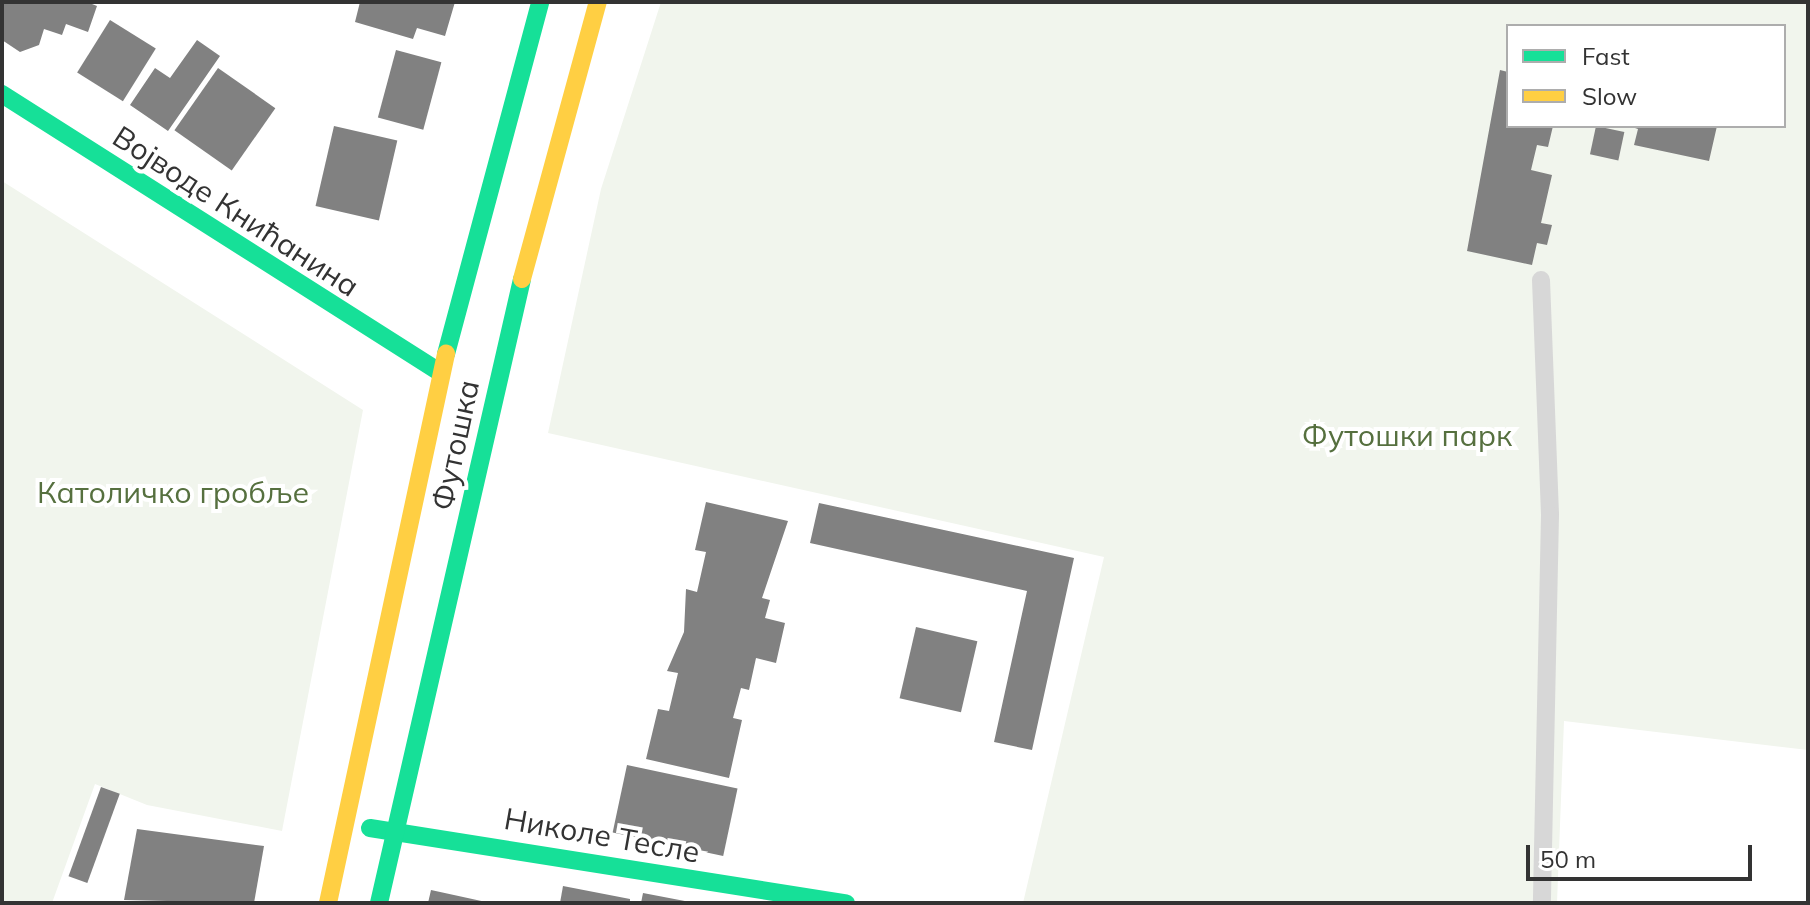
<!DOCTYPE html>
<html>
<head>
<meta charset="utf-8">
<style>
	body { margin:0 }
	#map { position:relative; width:1810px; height:905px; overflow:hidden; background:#fff; font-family:Mulish,sans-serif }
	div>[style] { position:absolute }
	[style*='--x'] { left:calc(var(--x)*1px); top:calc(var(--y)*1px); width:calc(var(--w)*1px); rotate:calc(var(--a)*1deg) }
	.green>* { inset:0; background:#f1f5ed }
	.building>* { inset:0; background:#818181; transform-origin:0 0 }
	.lane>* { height:18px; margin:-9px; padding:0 9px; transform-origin:9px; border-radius:9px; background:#d7d7d7 }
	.fast>* { height:18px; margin:-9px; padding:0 9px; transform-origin:9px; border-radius:9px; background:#16e098 }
	.slow>* { height:18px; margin:-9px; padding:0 9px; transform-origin:9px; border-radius:9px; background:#ffcf43 }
	span { translate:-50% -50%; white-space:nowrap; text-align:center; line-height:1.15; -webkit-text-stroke:8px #fff; paint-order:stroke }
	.street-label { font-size:30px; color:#333 }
	.park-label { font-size:30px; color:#56703f }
	.frame { position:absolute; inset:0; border:4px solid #333; pointer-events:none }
	.legend { position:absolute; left:1506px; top:24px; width:280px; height:104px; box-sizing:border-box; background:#fff; border:2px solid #adadad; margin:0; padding:10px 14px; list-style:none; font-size:24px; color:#333 }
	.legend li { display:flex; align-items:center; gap:16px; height:40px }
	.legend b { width:40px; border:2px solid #adadad }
	.scale { position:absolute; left:1526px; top:845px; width:226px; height:36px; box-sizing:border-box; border:4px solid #333; border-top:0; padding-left:10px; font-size:24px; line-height:28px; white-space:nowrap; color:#333; -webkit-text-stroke:6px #fff; paint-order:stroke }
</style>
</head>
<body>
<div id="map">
	<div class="green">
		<div style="clip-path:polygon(evenodd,661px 2px,1808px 2px,1808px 750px,1564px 721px,1557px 903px,1023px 903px,1104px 557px,548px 433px,601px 189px,661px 2px,1508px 26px,1784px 26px,1784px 126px,1508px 126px,1508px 26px)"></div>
		<div style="clip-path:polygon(2px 181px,363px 410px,282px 831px,147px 805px,95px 784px,52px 903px,2px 903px)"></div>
	</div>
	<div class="building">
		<div style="clip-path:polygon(3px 2px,87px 2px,97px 6px,88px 32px,66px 24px,62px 35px,44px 29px,39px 45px,20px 52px,2px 40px)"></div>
		<div style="clip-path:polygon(360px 2px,455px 2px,445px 36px,417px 28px,413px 39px,355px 22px)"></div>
		<div style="left:110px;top:20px;width:54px;height:62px;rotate:32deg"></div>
		<div style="clip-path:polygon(197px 40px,220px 56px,168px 131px,130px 105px,155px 68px,170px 78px)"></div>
		<div style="left:396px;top:50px;width:47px;height:70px;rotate:15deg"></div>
		<div style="left:218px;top:68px;width:70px;height:76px;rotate:35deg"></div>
		<div style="clip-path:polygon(1500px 70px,1508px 72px,1508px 126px,1553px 126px,1548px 147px,1537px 145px,1531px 170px,1552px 175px,1541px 223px,1552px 225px,1547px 245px,1537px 243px,1532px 265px,1467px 251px)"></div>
		<div style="left:334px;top:126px;width:65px;height:82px;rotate:13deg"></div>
		<div style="left:1596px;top:126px;width:29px;height:29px;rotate:12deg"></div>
		<div style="clip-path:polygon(1629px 126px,1717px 126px,1709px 161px,1634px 145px,1638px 129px)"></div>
		<div style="clip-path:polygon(706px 502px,788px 521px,762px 598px,770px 600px,765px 618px,785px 623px,776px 663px,756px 658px,749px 690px,741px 688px,733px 718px,742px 720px,729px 778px,646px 759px,658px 709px,669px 711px,678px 673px,667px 671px,684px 632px,686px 589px,697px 592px,706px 552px,695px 550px)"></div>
		<div style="clip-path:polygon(819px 503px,1074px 558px,1032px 750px,994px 742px,1027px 591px,810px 543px)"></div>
		<div style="left:916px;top:627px;width:63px;height:73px;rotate:13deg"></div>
		<div style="left:627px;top:765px;width:113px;height:69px;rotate:12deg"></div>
		<div style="left:101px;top:787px;width:20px;height:95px;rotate:20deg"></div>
		<div style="clip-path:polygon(137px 829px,264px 846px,254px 903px,124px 900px)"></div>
		<div style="clip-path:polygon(563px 886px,630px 899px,630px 903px,560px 903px)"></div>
		<div style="clip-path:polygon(431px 890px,486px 902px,486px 903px,428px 903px)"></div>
		<div style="clip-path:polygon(643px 893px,690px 902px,690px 903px,641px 903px)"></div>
	</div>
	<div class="lane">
		<div style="--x:1541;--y:280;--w:235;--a:87.8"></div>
		<div style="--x:1550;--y:515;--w:388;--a:91.2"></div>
	</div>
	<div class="fast">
		<div style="--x:2;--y:94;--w:520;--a:32.44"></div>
		<div style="--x:446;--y:354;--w:364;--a:-75"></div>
		<div style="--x:370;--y:828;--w:482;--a:9"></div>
		<div style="--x:379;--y:903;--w:640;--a:-77.09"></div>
	</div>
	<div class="slow">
		<div style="--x:522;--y:279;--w:287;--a:-74.7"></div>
		<div style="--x:328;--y:903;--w:562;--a:-77.87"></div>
	</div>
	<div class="street-label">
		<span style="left:236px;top:211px;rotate:33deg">Војводе Книћанина</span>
		<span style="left:455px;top:445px;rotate:-78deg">Футошка</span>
		<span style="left:602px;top:835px;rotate:10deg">Николе Тесле</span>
	</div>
	<div class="park-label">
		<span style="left:1407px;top:435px">Футошки парк</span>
		<span style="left:173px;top:492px">Католичко гробље</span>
	</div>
	<div class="frame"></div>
	<ul class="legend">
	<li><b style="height:10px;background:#16e098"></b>Fast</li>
	<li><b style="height:10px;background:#ffcf43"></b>Slow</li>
	</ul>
	<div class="scale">50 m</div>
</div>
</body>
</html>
